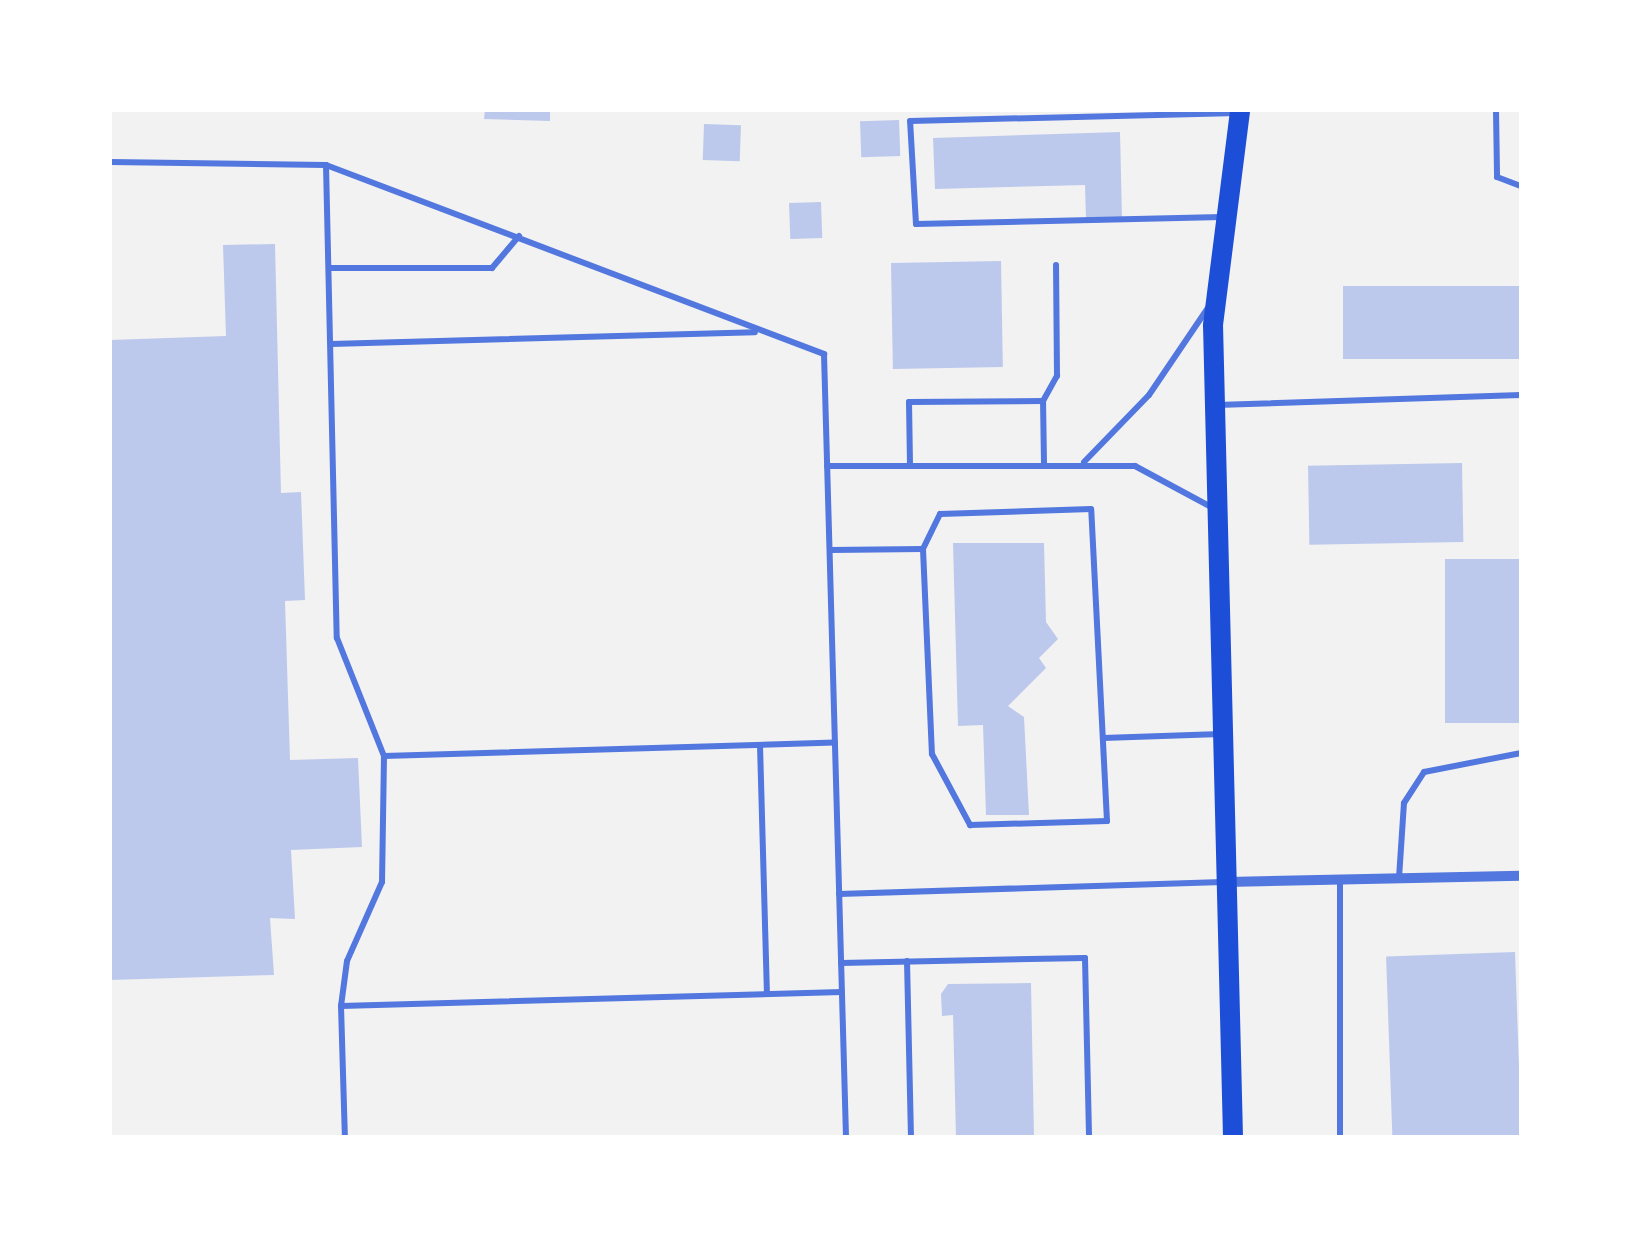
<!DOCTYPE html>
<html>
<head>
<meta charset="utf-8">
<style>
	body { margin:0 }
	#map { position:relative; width:1631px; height:1247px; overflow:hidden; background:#f2f2f2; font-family:Merriweather,serif }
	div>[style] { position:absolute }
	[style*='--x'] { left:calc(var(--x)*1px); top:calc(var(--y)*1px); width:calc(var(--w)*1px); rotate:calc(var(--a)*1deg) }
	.building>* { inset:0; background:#bdc9ec; transform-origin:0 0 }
	.service>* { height:6px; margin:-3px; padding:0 3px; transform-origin:3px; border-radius:3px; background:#5277de }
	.minor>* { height:10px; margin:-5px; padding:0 5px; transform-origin:5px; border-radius:5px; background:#5277de }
	.primary>* { height:20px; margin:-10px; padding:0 10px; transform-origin:10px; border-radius:10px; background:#1d4ed8 }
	span { translate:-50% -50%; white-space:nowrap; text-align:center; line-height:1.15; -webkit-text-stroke:8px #fff; paint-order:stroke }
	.frame { position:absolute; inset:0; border:112px solid #fff; pointer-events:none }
</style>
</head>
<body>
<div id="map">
	<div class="building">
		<div style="clip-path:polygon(485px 110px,550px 110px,550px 121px,484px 119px)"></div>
		<div style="left:899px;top:120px;width:36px;height:39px;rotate:88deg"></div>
		<div style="left:704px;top:124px;width:37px;height:36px;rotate:2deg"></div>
		<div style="clip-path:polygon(1120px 132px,1122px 219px,1086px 219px,1085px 185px,935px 189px,933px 138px)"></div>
		<div style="left:821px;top:202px;width:36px;height:32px;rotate:88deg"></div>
		<div style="clip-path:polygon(275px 244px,281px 493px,301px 492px,305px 600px,285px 601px,290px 760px,358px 758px,362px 847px,291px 850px,295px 919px,270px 918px,274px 975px,110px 980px,110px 340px,226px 336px,223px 245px)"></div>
		<div style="left:1001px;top:261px;width:106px;height:110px;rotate:89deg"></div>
		<div style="left:1521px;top:286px;width:73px;height:178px;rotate:90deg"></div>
		<div style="left:1462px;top:463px;width:79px;height:154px;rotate:89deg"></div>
		<div style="clip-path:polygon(953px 543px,1044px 543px,1046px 622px,1058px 639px,1039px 658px,1046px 668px,1008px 706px,1024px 717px,1029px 815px,986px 815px,983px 725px,958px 726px)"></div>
		<div style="left:1521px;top:559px;width:164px;height:76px;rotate:90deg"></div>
		<div style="left:1515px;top:952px;width:185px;height:129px;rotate:88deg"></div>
		<div style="clip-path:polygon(1031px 983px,1034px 1137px,956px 1137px,953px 1015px,942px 1016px,941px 994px,948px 984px)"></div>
	</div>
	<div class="service">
		<div style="--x:1496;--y:110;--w:67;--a:89.1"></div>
		<div style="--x:1497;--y:177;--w:26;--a:21"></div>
		<div style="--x:110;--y:162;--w:216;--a:0.8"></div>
		<div style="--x:326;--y:165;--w:533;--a:20.78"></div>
		<div style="--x:824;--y:354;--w:783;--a:88.39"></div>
		<div style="--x:326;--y:165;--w:473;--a:88.7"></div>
		<div style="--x:337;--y:638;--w:127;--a:68.3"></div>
		<div style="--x:384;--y:756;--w:126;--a:90.9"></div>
		<div style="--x:382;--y:882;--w:86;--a:113.9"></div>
		<div style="--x:347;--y:961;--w:45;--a:97.6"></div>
		<div style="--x:341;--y:1006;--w:131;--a:88.3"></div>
		<div style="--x:1222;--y:217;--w:306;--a:178.7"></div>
		<div style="--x:916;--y:224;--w:103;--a:-93.3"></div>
		<div style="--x:910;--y:121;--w:328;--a:-1.4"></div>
		<div style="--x:329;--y:268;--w:163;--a:0"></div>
		<div style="--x:492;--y:268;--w:42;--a:-49.8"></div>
		<div style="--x:331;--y:344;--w:424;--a:-1.6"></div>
		<div style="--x:1217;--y:405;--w:304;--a:-1.9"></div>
		<div style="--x:1084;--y:462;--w:93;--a:-45.9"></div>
		<div style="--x:1149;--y:395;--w:105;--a:-55.9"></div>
		<div style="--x:1044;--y:463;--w:62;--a:-90.9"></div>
		<div style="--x:1043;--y:401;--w:29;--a:-61"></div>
		<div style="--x:1057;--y:376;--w:111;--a:-90.5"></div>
		<div style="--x:910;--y:465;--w:63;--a:-90.9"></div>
		<div style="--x:909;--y:402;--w:134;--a:-0.4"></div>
		<div style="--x:827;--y:466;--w:308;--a:0"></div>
		<div style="--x:1135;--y:466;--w:89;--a:28.3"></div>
		<div style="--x:830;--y:550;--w:93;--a:-0.6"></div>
		<div style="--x:923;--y:549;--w:205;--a:87.5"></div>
		<div style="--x:932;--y:754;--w:81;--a:61.8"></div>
		<div style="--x:970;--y:825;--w:137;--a:-1.7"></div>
		<div style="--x:1107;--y:821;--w:312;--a:-92.9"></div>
		<div style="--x:1091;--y:509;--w:151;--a:178.1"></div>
		<div style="--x:940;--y:514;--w:39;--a:116"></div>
		<div style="--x:1103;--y:738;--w:118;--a:-1.9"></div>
		<div style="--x:760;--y:745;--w:249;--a:88.4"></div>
		<div style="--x:384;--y:756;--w:451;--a:-1.7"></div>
		<div style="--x:1399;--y:878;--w:75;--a:-86.2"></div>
		<div style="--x:1404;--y:803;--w:37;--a:-57"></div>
		<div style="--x:1424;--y:772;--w:99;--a:-11.1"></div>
		<div style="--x:839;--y:894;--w:384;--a:-1.8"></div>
		<div style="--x:907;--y:961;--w:176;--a:88.7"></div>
		<div style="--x:841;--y:963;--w:244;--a:-1.2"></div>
		<div style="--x:1085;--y:958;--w:179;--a:88.7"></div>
		<div style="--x:341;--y:1006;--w:501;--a:-1.6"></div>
		<div style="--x:1340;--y:1137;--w:257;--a:-90"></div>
	</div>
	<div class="minor">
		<div style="--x:1227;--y:882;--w:294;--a:-1.2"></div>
	</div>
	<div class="primary">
		<div style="--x:1233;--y:1137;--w:812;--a:-91.41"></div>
		<div style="--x:1213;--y:325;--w:217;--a:-82.8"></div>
	</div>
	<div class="frame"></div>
</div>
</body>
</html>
